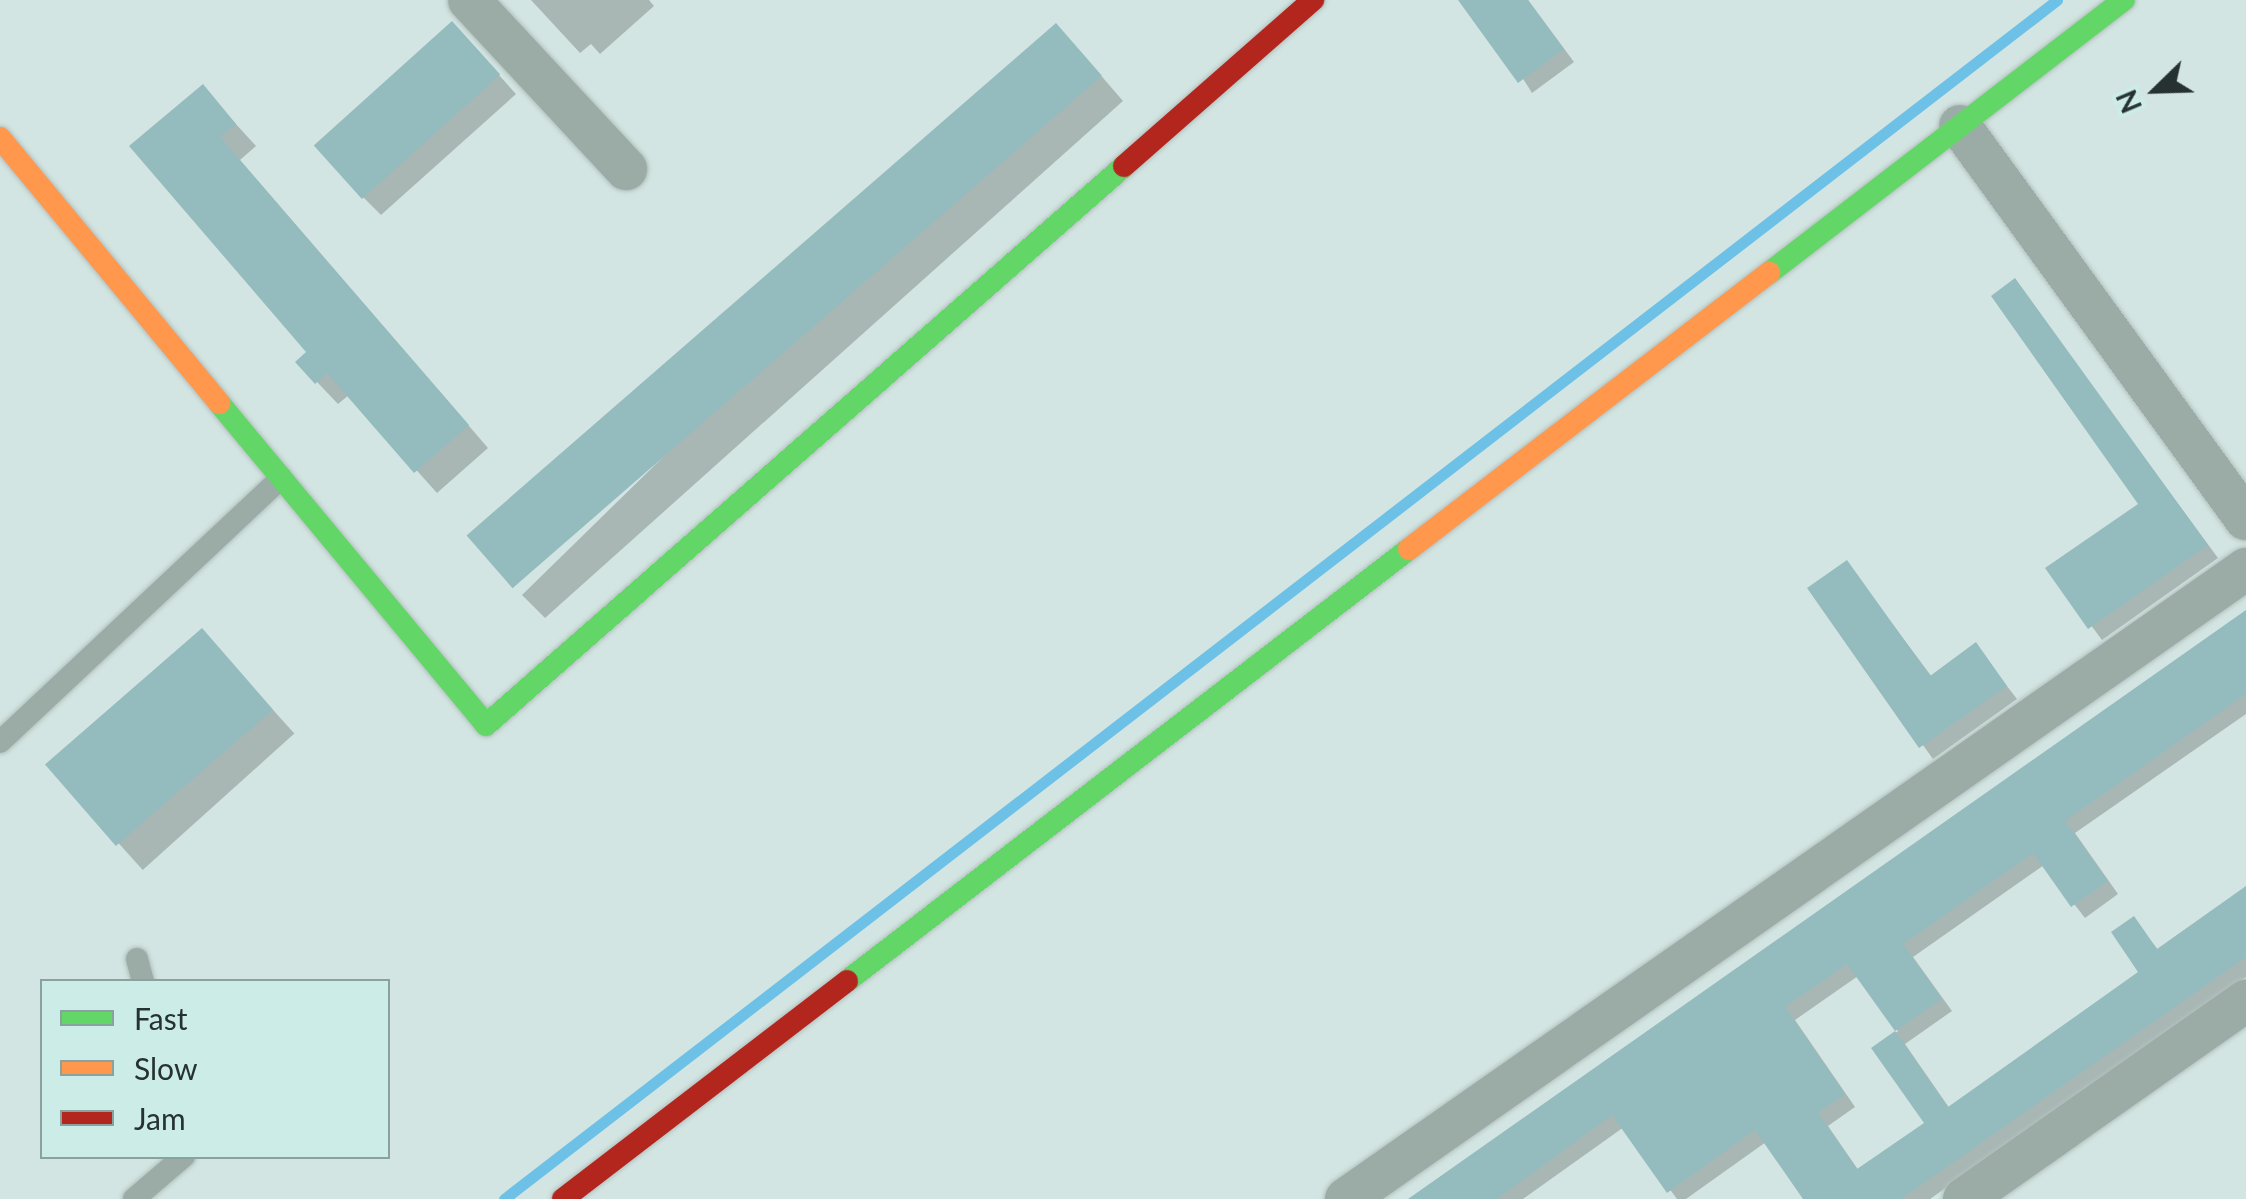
<!DOCTYPE html>
<html>
<head>
<meta charset="utf-8">
<style>
	body { margin:0 }
	#map { position:relative; width:2246px; height:1199px; overflow:hidden; background:#d3e5e2; font-family:Lato,sans-serif }
	div>[style] { position:absolute }
	[style*='--x'] { left:calc(var(--x)*1px); top:calc(var(--y)*1px); width:calc(var(--w)*1px); rotate:calc(var(--a)*1deg) }
	.shadow>* { inset:0; background:#0003; transform-origin:0 0 }
	.stream>* { height:11px; margin:-5.5px; padding:0 5.5px; transform-origin:5.5px; border-radius:5.5px; background:#6ec1e6 }
	.building>* { inset:0; background:#94bbbe; transform-origin:0 0 }
	.roads { filter:drop-shadow(0 0 2px #b2c0be) drop-shadow(0 0 2px #b2c0be) }
	.lane>* { height:22px; margin:-11px; padding:0 11px; transform-origin:11px; border-radius:11px; background:#9baba5 }
	.street>* { height:42px; margin:-21px; padding:0 21px; transform-origin:21px; border-radius:21px; background:#9baba5 }
	.fast>* { height:22px; margin:-11px; padding:0 11px; transform-origin:11px; border-radius:11px; background:#63d668 }
	.slow>* { height:22px; margin:-11px; padding:0 11px; transform-origin:11px; border-radius:11px; background:#ff974d }
	.jam>* { height:22px; margin:-11px; padding:0 11px; transform-origin:11px; border-radius:11px; background:#b3261e }
	span { translate:-50% -50%; white-space:nowrap; text-align:center; line-height:1.15; -webkit-text-stroke:8px #ccece7; paint-order:stroke }
	.legend { position:absolute; left:40px; top:979px; width:350px; height:180px; box-sizing:border-box; background:#ccece7; border:2px solid #8aa29e; margin:0; padding:12px 18px; list-style:none; font-size:30px; color:#263231 }
	.legend li { display:flex; align-items:center; gap:20px; height:50px }
	.legend b { width:50px; border:2px solid #8aa29e }
	.north { position:absolute; left:2106px; top:40px; width:100px; height:100px; -webkit-text-stroke:8px #ccece7; paint-order:stroke; rotate:247deg; font-size:28px; font-weight:700; line-height:40px; text-align:center; color:#263231 }
	.north::after { content:''; display:block; margin:auto; width:35px; height:45px; background:#263231; clip-path:polygon(50% 0,100% 100%,50% 72%,0 100%) }
</style>
</head>
<body>
<div id="map">
	<div class="shadow">
		<div style="clip-path:polygon(531px 0,649px 0,654px 6px,600px 54px,591px 44px,580px 53px)"></div>
		<div style="clip-path:polygon(1474px 0,1528px 0,1574px 62px,1532px 93px)"></div>
		<div style="clip-path:polygon(470px 43px,516px 94px,381px 215px,363px 197px)"></div>
		<div style="clip-path:polygon(1079px 50px,1123px 101px,545px 618px,522px 595px)"></div>
		<div style="clip-path:polygon(203px 88px,256px 146px,240px 160px,488px 448px,437px 493px,349px 395px,338px 404px,298px 362px,309px 352px,133px 146px)"></div>
		<div style="clip-path:polygon(2014px 281px,2218px 558px,2102px 640px,2049px 569px,2141px 505px)"></div>
		<div style="clip-path:polygon(1847px 563px,1932px 677px,1976px 646px,2017px 699px,1933px 759px,1810px 589px)"></div>
		<div style="clip-path:polygon(evenodd,2246px 613px,2246px 714px,2075px 833px,2118px 894px,2085px 918px,2044px 865px,1913px 957px,1952px 1011px,1905px 1044px,1950px 1109px,2141px 972px,2133px 919px,2159px 951px,2246px 889px,2246px 977px,1930px 1199px,1806px 1199px,1766px 1142px,1686px 1199px,1677px 1199px,1624px 1127px,1523px 1199px,1412px 1199px,2246px 613px,1858px 976px,1898px 1031px,1875px 1049px,1927px 1124px,1859px 1171px,1828px 1126px,1855px 1107px,1795px 1020px,1858px 976px)"></div>
		<div style="left:202px;top:631px;width:138px;height:204px;rotate:48deg"></div>
	</div>
	<div class="stream">
		<div style="--x:504;--y:1199;--w:1962;--a:-37.67"></div>
	</div>
	<div class="building">
		<div style="clip-path:polygon(1458px 0,1528px 0,1564px 49px,1518px 83px)"></div>
		<div style="left:452px;top:21px;width:72px;height:186px;rotate:48deg"></div>
		<div style="left:1056px;top:23px;width:70px;height:781px;rotate:49deg"></div>
		<div style="clip-path:polygon(203px 84px,236px 124px,220px 137px,469px 425px,414px 473px,327px 373px,315px 384px,295px 362px,306px 352px,129px 146px)"></div>
		<div style="clip-path:polygon(2015px 278px,2208px 545px,2088px 629px,2045px 568px,2138px 504px,1991px 296px)"></div>
		<div style="clip-path:polygon(1847px 560px,1930px 676px,1976px 642px,2007px 686px,1919px 748px,1807px 588px)"></div>
		<div style="clip-path:polygon(evenodd,2246px 610px,2246px 694px,2065px 821px,2108px 881px,2071px 907px,2033px 853px,1903px 944px,1942px 999px,1895px 1031px,1948px 1107px,2138px 972px,2111px 932px,2134px 916px,2157px 949px,2246px 886px,2246px 957px,1901px 1199px,1803px 1199px,1755px 1130px,1667px 1193px,1612px 1115px,1497px 1199px,1408px 1199px,2246px 610px,1847px 964px,1895px 1031px,1871px 1048px,1924px 1123px,1857px 1169px,1818px 1113px,1845px 1094px,1785px 1007px,1847px 964px)"></div>
		<div style="left:202px;top:628px;width:108px;height:208px;rotate:49deg"></div>
	</div>
	<div class="roads">
		<div class="lane">
			<div style="--x:0;--y:742;--w:386;--a:-43.2"></div>
			<div style="--x:137;--y:959;--w:24;--a:75"></div>
			<div style="--x:134;--y:1199;--w:66;--a:-40.7"></div>
		</div>
		<div class="street">
			<div style="--x:469;--y:0;--w:231;--a:47.1"></div>
			<div style="--x:1960;--y:126;--w:486;--a:54"></div>
			<div style="--x:1346;--y:1199;--w:1099;--a:-34.99"></div>
			<div style="--x:1964;--y:1199;--w:345;--a:-35.1"></div>
		</div>
		<div class="fast">
			<div style="--x:1769;--y:273;--w:448;--a:-37.6"></div>
			<div style="--x:219;--y:403;--w:418;--a:50.3"></div>
			<div style="--x:486;--y:725;--w:848;--a:-41.22"></div>
			<div style="--x:847;--y:981;--w:709;--a:-37.55"></div>
		</div>
		<div class="slow">
			<div style="--x:0;--y:138;--w:344;--a:50.4"></div>
			<div style="--x:1409;--y:549;--w:454;--a:-37.5"></div>
		</div>
		<div class="jam">
			<div style="--x:1124;--y:166;--w:252;--a:-41.3"></div>
			<div style="--x:563;--y:1199;--w:358;--a:-37.5"></div>
		</div>
	</div>
	<ul class="legend">
	<li><b style="height:12px;background:#63d668"></b>Fast</li>
	<li><b style="height:12px;background:#ff974d"></b>Slow</li>
	<li><b style="height:12px;background:#b3261e"></b>Jam</li>
	</ul>
	<div class="north">N</div>
</div>
</body>
</html>
